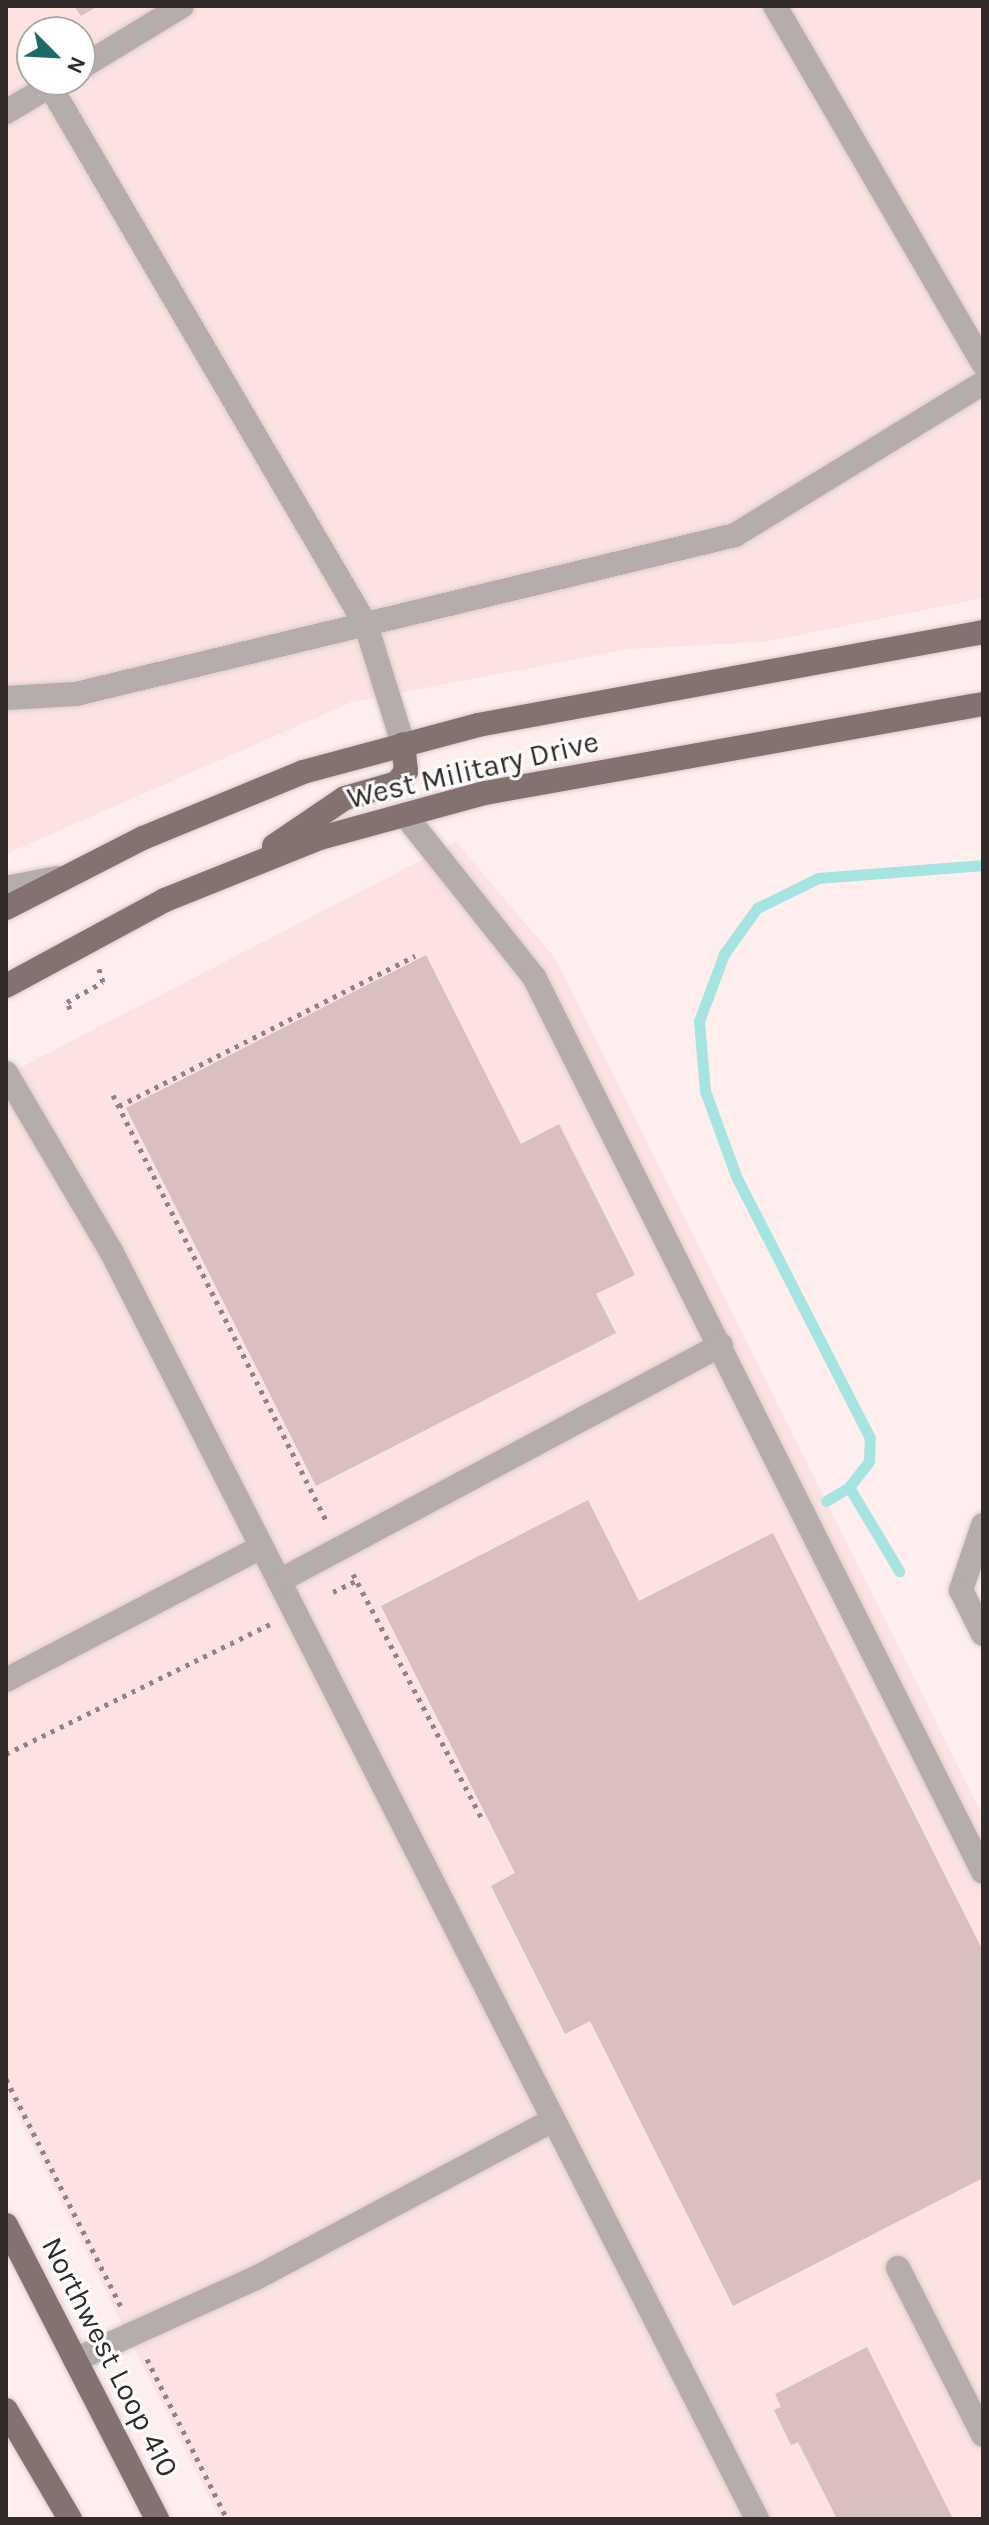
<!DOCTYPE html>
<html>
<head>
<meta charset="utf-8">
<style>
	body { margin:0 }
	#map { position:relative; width:989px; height:2525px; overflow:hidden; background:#feefee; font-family:Karla,sans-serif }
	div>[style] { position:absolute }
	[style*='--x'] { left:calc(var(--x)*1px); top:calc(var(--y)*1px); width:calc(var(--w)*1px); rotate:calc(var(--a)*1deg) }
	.built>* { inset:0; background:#fce2e0 }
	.stream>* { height:11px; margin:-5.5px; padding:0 5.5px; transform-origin:5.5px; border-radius:5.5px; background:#a5e4e1 }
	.building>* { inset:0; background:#d7c0be }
	.path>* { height:5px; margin-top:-2.5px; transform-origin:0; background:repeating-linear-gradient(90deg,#908484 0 4px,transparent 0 10px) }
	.roads { filter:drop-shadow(0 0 2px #d9cccb) drop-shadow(0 0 2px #d9cccb) }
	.minor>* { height:24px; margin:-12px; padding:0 12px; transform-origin:12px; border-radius:12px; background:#b7acac }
	.major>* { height:24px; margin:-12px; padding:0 12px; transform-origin:12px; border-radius:12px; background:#847271 }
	span { translate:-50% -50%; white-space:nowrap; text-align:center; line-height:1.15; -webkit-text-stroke:6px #fff; paint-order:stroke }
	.street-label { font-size:30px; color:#332a2a }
	.frame { position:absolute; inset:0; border:8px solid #332a2a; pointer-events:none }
	.north { position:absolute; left:16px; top:16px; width:80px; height:80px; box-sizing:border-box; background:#fff; border:2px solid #adaaaa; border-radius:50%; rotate:114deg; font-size:22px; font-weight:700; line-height:32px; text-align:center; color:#332a2a }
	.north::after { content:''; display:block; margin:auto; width:28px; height:36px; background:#1e6a69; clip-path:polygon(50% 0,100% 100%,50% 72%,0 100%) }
</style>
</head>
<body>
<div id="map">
	<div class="built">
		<div style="clip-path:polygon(evenodd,6px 6px,983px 6px,983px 598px,764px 642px,629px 649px,352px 702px,6px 854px,6px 6px,32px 32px,80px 32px,80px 80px,32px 80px,32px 32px)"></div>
		<div style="clip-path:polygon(456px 842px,555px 958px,983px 1816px,983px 2519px,220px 2519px,6px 2092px,6px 1075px)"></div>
	</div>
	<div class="stream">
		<div style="--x:849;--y:1487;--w:98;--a:59.2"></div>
		<div style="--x:826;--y:1501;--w:27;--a:-31"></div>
		<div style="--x:849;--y:1487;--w:33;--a:-52"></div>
		<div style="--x:869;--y:1461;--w:23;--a:-88"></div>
		<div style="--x:870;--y:1438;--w:294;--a:-117.1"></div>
		<div style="--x:736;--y:1176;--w:90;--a:-110"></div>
		<div style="--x:705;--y:1091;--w:70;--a:-94.9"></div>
		<div style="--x:699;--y:1021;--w:72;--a:-69.5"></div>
		<div style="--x:724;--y:954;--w:57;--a:-54.3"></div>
		<div style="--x:757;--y:908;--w:68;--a:-26.2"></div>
		<div style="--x:818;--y:878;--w:166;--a:-4.5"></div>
	</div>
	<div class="building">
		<div style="clip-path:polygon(74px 6px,98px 6px,81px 16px)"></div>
		<div style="clip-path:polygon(426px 955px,521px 1144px,559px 1124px,635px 1275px,596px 1294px,616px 1333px,316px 1486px,126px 1108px)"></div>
		<div style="clip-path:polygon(588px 1500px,639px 1601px,773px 1533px,983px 1951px,983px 2178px,733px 2306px,590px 2021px,565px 2034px,491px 1886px,515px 1873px,381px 1606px)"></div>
		<div style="clip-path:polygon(867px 2347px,953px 2519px,837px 2519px,798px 2442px,791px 2445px,774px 2410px,781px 2407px,775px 2394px)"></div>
	</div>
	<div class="path">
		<div style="--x:70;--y:1009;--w:8;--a:-113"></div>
		<div style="--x:67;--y:1002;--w:41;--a:-29.1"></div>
		<div style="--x:103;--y:982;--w:14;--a:-107"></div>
		<div style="--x:113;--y:1095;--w:475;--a:63.4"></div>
		<div style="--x:119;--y:1106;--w:332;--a:-26.9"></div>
		<div style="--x:353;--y:1574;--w:279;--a:62.2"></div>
		<div style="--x:333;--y:1592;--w:25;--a:-26"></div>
		<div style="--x:6;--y:1754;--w:294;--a:-26.2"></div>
		<div style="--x:6;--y:2079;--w:255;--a:63.2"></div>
		<div style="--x:147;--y:2359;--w:179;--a:63.4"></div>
	</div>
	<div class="roads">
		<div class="minor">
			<div style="--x:775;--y:6;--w:413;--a:59.8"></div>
			<div style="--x:80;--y:68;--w:119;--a:-31.3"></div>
			<div style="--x:50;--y:86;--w:625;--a:59.62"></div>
			<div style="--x:366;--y:625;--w:125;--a:72.7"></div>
			<div style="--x:6;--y:112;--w:63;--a:-30.7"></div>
			<div style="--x:6;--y:698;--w:70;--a:-3.3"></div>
			<div style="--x:76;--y:694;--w:678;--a:-13.56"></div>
			<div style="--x:735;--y:535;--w:291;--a:-31.5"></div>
			<div style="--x:405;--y:815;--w:207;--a:51.5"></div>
			<div style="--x:534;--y:977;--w:1001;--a:63.36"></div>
			<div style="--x:6;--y:888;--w:52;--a:-11.1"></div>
			<div style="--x:6;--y:1073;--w:207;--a:59.5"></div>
			<div style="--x:111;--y:1251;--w:1423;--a:63"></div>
			<div style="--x:983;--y:1525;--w:69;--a:108.7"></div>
			<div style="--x:961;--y:1590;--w:49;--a:63.4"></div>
			<div style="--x:279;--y:1581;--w:501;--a:-28.1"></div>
			<div style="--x:6;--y:1680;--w:288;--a:-27.5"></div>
			<div style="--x:898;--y:2268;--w:187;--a:63"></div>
			<div style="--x:75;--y:2360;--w:199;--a:-24.4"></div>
			<div style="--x:256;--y:2278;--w:336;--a:-28"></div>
		</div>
		<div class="major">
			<div style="--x:274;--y:846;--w:86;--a:-34.1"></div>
			<div style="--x:345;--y:798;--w:54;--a:-16.1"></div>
			<div style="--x:397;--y:783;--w:15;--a:-53"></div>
			<div style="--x:406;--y:771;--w:27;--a:-96"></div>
			<div style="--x:6;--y:908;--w:154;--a:-27.1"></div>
			<div style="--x:143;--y:838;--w:173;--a:-22.4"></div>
			<div style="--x:303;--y:772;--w:181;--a:-15"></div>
			<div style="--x:478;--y:725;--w:513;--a:-10.43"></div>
			<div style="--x:6;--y:986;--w:181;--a:-28.4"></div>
			<div style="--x:165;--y:900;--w:167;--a:-21.8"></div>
			<div style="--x:320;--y:838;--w:171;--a:-15.3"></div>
			<div style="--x:485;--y:793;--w:506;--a:-10.13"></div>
			<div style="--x:6;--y:2225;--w:331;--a:62.8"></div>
			<div style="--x:6;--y:2410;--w:126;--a:59.6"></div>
		</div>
	</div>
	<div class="street-label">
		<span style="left:473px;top:770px;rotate:-13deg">West Military Drive</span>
		<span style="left:110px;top:2357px;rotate:63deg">Northwest Loop 410</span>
	</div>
	<div class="frame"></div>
	<div class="north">N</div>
</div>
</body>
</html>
